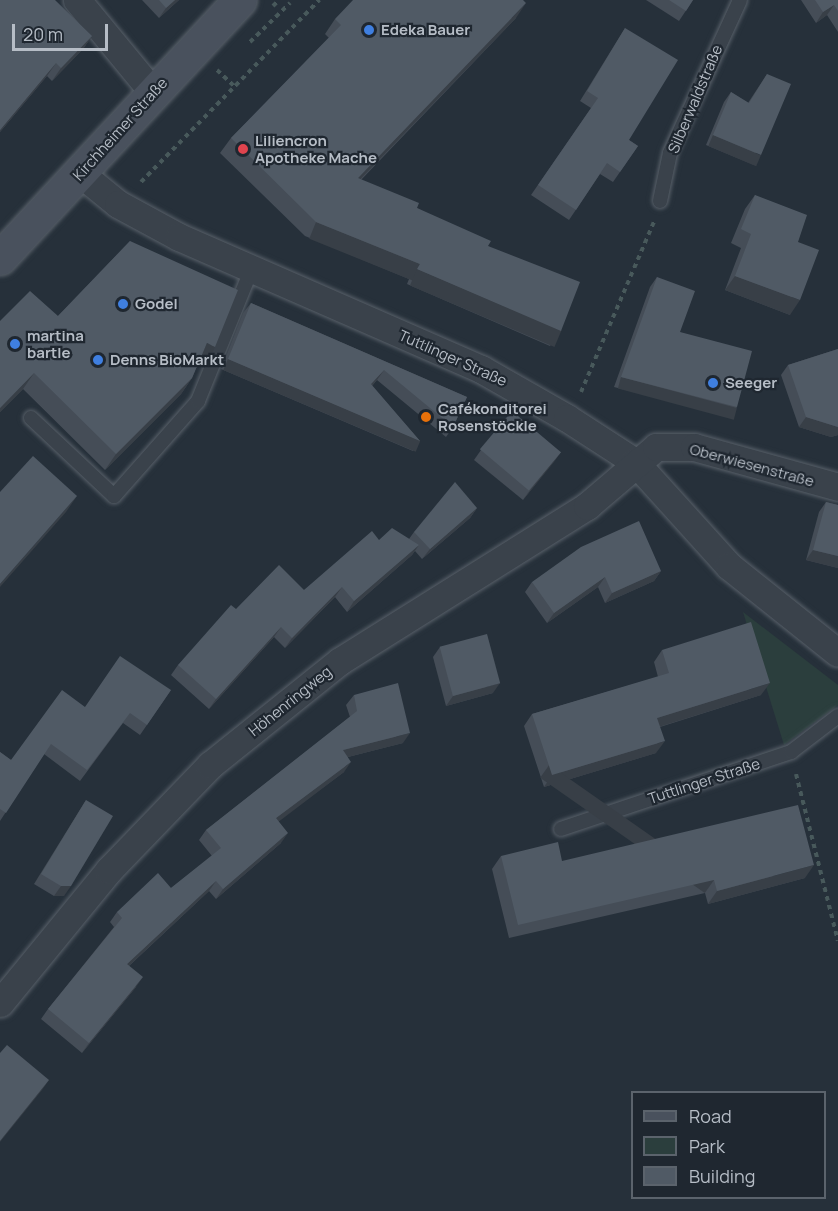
<!DOCTYPE html>
<html>
<head>
<meta charset="utf-8">
<style>
	body { margin:0 }
	#map { position:relative; width:838px; height:1211px; overflow:hidden; background:#26303a; font-family:Manrope,sans-serif }
	div>[style] { position:absolute }
	[style*='--x'] { left:calc(var(--x)*1px); top:calc(var(--y)*1px); width:calc(var(--w)*1px); rotate:calc(var(--a)*1deg) }
	.green>* { inset:0; background:#2b3e3d }
	.path>* { height:4px; margin-top:-2px; transform-origin:0; background:repeating-linear-gradient(90deg,#48595b 0 4.5px,transparent 0 9px) }
	.roads { filter:drop-shadow(0 0 2px #586069) drop-shadow(0 0 2px #586069) }
	.lane>* { height:14px; margin:-7px; padding:0 7px; transform-origin:7px; border-radius:7px; background:#3a424b }
	.street>* { height:27px; margin:-13.5px; padding:0 13.5px; transform-origin:13.5px; border-radius:13.5px; background:#3a424b }
	.secondary>* { height:33px; margin:-16.5px; padding:0 16.5px; transform-origin:16.5px; border-radius:16.5px; background:#49515d }
	.wall>* { inset:0; background:#454d57 }
	.shaded-wall>* { inset:0; background:#383f47; transform-origin:0 0 }
	.building>* { inset:0; background:#505a65; transform-origin:0 0 }
	.dots>* { width:16px; height:16px; translate:-50% -50%; box-sizing:border-box; border:3px solid #1f2730; border-radius:50% }
	span { translate:-50% -50%; white-space:nowrap; text-align:center; line-height:1.15; -webkit-text-stroke:4.5px #1f2730; paint-order:stroke }
	.poi-label { font-size:15px; color:#b6bdc6; font-weight:700 }
	.left { translate:0 -50%; text-align:left }
	.street-label { font-size:15px; color:#b6bdc6 }
	.legend { position:absolute; left:631px; top:1091px; width:195px; height:108px; box-sizing:border-box; background:#1f2730; border:2px solid #5b636c; margin:0; padding:8px 10px; list-style:none; font-size:18px; color:#b6bdc6 }
	.legend li { display:flex; align-items:center; gap:12px; height:30px }
	.legend b { width:30px; border:2px solid #5b636c }
	.scale { position:absolute; left:12px; top:24px; width:96px; height:27px; box-sizing:border-box; border:3px solid #b6bdc6; border-top:0; padding-left:8px; font-size:18px; line-height:21px; white-space:nowrap; color:#b6bdc6; -webkit-text-stroke:4px #1f2730; paint-order:stroke }
</style>
</head>
<body>
<div id="map">
	<div class="green">
		<div style="clip-path:polygon(743px 612px,838px 685px,838px 705px,784px 745px)"></div>
	</div>
	<div class="path">
		<div style="--x:273;--y:6;--w:8;--a:-45"></div>
		<div style="--x:250;--y:42;--w:56;--a:-44.3"></div>
		<div style="--x:217;--y:70;--w:23;--a:43"></div>
		<div style="--x:141;--y:182;--w:255;--a:-45.6"></div>
		<div style="--x:581;--y:392;--w:185;--a:-66.8"></div>
		<div style="--x:796;--y:774;--w:172;--a:75.9"></div>
	</div>
	<div class="roads">
		<div class="lane">
			<div style="--x:660;--y:201;--w:49;--a:-78.2"></div>
			<div style="--x:670;--y:153;--w:168;--a:-65.4"></div>
			<div style="--x:31;--y:418;--w:114;--a:43.2"></div>
			<div style="--x:114;--y:496;--w:127;--a:-48.5"></div>
			<div style="--x:198;--y:401;--w:144;--a:-67.9"></div>
			<div style="--x:561;--y:829;--w:243;--a:-18.5"></div>
			<div style="--x:791;--y:752;--w:59;--a:-37.5"></div>
		</div>
		<div class="street">
			<div style="--x:77;--y:0;--w:118;--a:50.5"></div>
			<div style="--x:80;--y:173;--w:49;--a:39.2"></div>
			<div style="--x:118;--y:204;--w:69;--a:28.4"></div>
			<div style="--x:179;--y:237;--w:330;--a:23.6"></div>
			<div style="--x:481;--y:369;--w:99;--a:29.7"></div>
			<div style="--x:567;--y:418;--w:81;--a:32.9"></div>
			<div style="--x:635;--y:462;--w:140;--a:47.9"></div>
			<div style="--x:729;--y:566;--w:139;--a:38.6"></div>
			<div style="--x:0;--y:1003;--w:172;--a:-50.7"></div>
			<div style="--x:109;--y:870;--w:146;--a:-46.1"></div>
			<div style="--x:210;--y:765;--w:166;--a:-38.7"></div>
			<div style="--x:340;--y:661;--w:292;--a:-32.1"></div>
			<div style="--x:587;--y:506;--w:91;--a:-40.5"></div>
			<div style="--x:656;--y:447;--w:38;--a:0"></div>
			<div style="--x:694;--y:447;--w:149;--a:15.5"></div>
		</div>
		<div class="secondary">
			<div style="--x:0;--y:258;--w:352;--a:-47.1"></div>
		</div>
	</div>
	<div class="wall">
		<div style="clip-path:polygon(0 0,92px 36px,83px 49px,52px 81px,47px 76px,0 132px)"></div>
		<div style="clip-path:polygon(142px 0,179px 0,159px 18px)"></div>
		<div style="clip-path:polygon(646px 0,693px 0,679px 21px)"></div>
		<div style="clip-path:polygon(801px 0,838px 0,838px 32px,827px 15px,816px 23px)"></div>
		<div style="clip-path:polygon(516px 18px,361px 180px,417px 208px,488px 246px,561px 331px,550px 346px,407px 284px,409px 279px,305px 236px,220px 153px,231px 138px,329px 38px,325px 34px,335px 19px)"></div>
		<div style="clip-path:polygon(625px 28px,629px 140px,638px 146px,613px 182px,600px 174px,569px 220px,531px 195px,591px 108px,580px 101px)"></div>
		<div style="clip-path:polygon(767px 74px,754px 165px,706px 145px,724px 102px,731px 92px,748px 103px)"></div>
		<div style="clip-path:polygon(755px 195px,798px 242px,790px 315px,725px 290px,741px 248px,731px 243px,745px 209px)"></div>
		<div style="clip-path:polygon(130px 241px,204px 363px,199px 361px,192px 378px,181px 394px,105px 470px,23px 389px,0 412px,0 321px,58px 316px)"></div>
		<div style="clip-path:polygon(657px 277px,680px 332px,737px 407px,730px 417px,614px 387px,650px 287px)"></div>
		<div style="clip-path:polygon(251px 303px,467px 397px,453px 427px,446px 437px,377px 380px,372px 386px,420px 441px,413px 451px,221px 369px,243px 313px)"></div>
		<div style="clip-path:polygon(838px 349px,838px 435px,831px 437px,799px 427px,781px 375px,788px 365px)"></div>
		<div style="clip-path:polygon(481px 450px,561px 452px,523px 500px,474px 460px)"></div>
		<div style="clip-path:polygon(826px 502px,838px 505px,838px 568px,806px 560px,819px 512px)"></div>
		<div style="clip-path:polygon(477px 508px,470px 518px,422px 559px,415px 551px,412px 555px,347px 612px,335px 597px,285px 648px,274px 637px,209px 709px,171px 675px,178px 665px,304px 590px,379px 540px,409px 539px,414px 532px)"></div>
		<div style="clip-path:polygon(661px 571px,654px 581px,605px 603px,598px 587px,547px 623px,525px 592px,532px 582px)"></div>
		<div style="clip-path:polygon(440px 647px,493px 693px,446px 706px,433px 657px)"></div>
		<div style="clip-path:polygon(662px 650px,761px 695px,660px 727px,656px 753px,544px 787px,524px 726px,532px 714px,658px 677px,654px 662px)"></div>
		<div style="clip-path:polygon(171px 690px,140px 735px,123px 723px,80px 781px,44px 754px,0 821px,0 752px,11px 760px,85px 707px)"></div>
		<div style="clip-path:polygon(354px 695px,403px 743px,348px 757px,344px 772px,278px 821px,281px 843px,216px 899px,209px 891px,129px 966px,136px 987px,82px 1053px,41px 1019px,48px 1009px,114px 927px,110px 922px,117px 912px,171px 888px,212px 856px,199px 840px,206px 830px,350px 717px,346px 705px)"></div>
		<div style="clip-path:polygon(86px 800px,64px 896px,54px 896px,34px 884px)"></div>
		<div style="clip-path:polygon(501px 856px,562px 861px,805px 878px,708px 904px,705px 893px,509px 938px,492px 869px)"></div>
	</div>
	<div class="shaded-wall">
		<div style="clip-path:polygon(175px 0,179px 0,159px 18px,166px 8px)"></div>
		<div style="clip-path:polygon(526px 3px,516px 18px,347px 193px,358px 178px)"></div>
		<div style="clip-path:polygon(834px 5px,827px 15px,816px 23px,823px 12px)"></div>
		<div style="clip-path:polygon(92px 36px,83px 49px,52px 81px,61px 68px)"></div>
		<div style="clip-path:polygon(56px 63px,47px 76px,0 132px,0 130px)"></div>
		<div style="left:713px;top:135px;width:52px;height:12px;rotate:23deg"></div>
		<div style="left:316px;top:222px;width:112px;height:18px;rotate:22deg"></div>
		<div style="left:417px;top:269px;width:157px;height:18px;rotate:23deg"></div>
		<div style="clip-path:polygon(735px 276px,800px 300px,790px 315px,725px 290px)"></div>
		<div style="left:207px;top:343px;width:9px;height:19px;rotate:27deg"></div>
		<div style="left:228px;top:359px;width:209px;height:12px;rotate:23deg"></div>
		<div style="clip-path:polygon(384px 370px,377px 380px,364px 394px,371px 384px)"></div>
		<div style="clip-path:polygon(34px 373px,23px 389px,0 412px,0 408px)"></div>
		<div style="left:621px;top:377px;width:120px;height:12px;rotate:15deg"></div>
		<div style="clip-path:polygon(192px 378px,181px 394px,105px 470px,116px 454px)"></div>
		<div style="clip-path:polygon(806px 417px,838px 427px,838px 435px,831px 437px,799px 427px)"></div>
		<div style="clip-path:polygon(561px 452px,554px 462px,523px 500px,530px 490px)"></div>
		<div style="clip-path:polygon(77px 496px,66px 512px,0 587px,0 584px)"></div>
		<div style="clip-path:polygon(477px 508px,470px 518px,422px 559px,430px 549px)"></div>
		<div style="clip-path:polygon(419px 545px,412px 555px,347px 612px,354px 601px)"></div>
		<div style="clip-path:polygon(813px 550px,838px 556px,838px 568px,806px 560px)"></div>
		<div style="clip-path:polygon(661px 571px,654px 581px,605px 603px,612px 593px)"></div>
		<div style="clip-path:polygon(605px 577px,598px 587px,547px 623px,554px 613px)"></div>
		<div style="clip-path:polygon(342px 587px,335px 597px,285px 648px,292px 638px)"></div>
		<div style="clip-path:polygon(281px 627px,274px 637px,209px 709px,216px 699px)"></div>
		<div style="clip-path:polygon(500px 683px,493px 693px,446px 706px,453px 696px)"></div>
		<div style="clip-path:polygon(770px 683px,761px 695px,649px 730px,657px 718px)"></div>
		<div style="clip-path:polygon(410px 733px,403px 743px,336px 760px,343px 750px)"></div>
		<div style="clip-path:polygon(665px 741px,656px 753px,544px 787px,552px 775px)"></div>
		<div style="clip-path:polygon(351px 762px,344px 772px,269px 829px,276px 818px)"></div>
		<div style="clip-path:polygon(288px 833px,281px 843px,216px 899px,223px 889px)"></div>
		<div style="clip-path:polygon(814px 865px,805px 878px,708px 904px,717px 891px)"></div>
		<div style="left:714px;top:880px;width:16px;height:201px;rotate:125deg"></div>
		<div style="clip-path:polygon(216px 881px,209px 891px,120px 974px,127px 964px)"></div>
		<div style="clip-path:polygon(61px 886px,71px 886px,64px 896px,54px 896px)"></div>
		<div style="clip-path:polygon(143px 977px,136px 987px,82px 1053px,89px 1043px)"></div>
		<div style="clip-path:polygon(49px 1080px,42px 1090px,0 1142px,0 1141px)"></div>
	</div>
	<div class="building">
		<div style="clip-path:polygon(0 0,55px 0,92px 36px,61px 68px,56px 63px,0 130px)"></div>
		<div style="clip-path:polygon(159px 0,175px 0,166px 8px)"></div>
		<div style="clip-path:polygon(353px 0,523px 0,526px 3px,358px 178px,419px 203px,417px 208px,491px 241px,488px 246px,580px 282px,561px 331px,417px 269px,420px 264px,316px 222px,231px 138px,341px 25px,335px 19px)"></div>
		<div style="clip-path:polygon(669px 0,693px 0,686px 11px)"></div>
		<div style="clip-path:polygon(815px 0,838px 0,838px 11px,834px 5px,823px 12px)"></div>
		<div style="clip-path:polygon(625px 28px,678px 60px,629px 140px,638px 146px,620px 172px,607px 163px,576px 210px,538px 185px,598px 98px,587px 91px)"></div>
		<div style="clip-path:polygon(767px 74px,791px 84px,761px 155px,713px 135px,731px 92px,749px 103px)"></div>
		<div style="clip-path:polygon(755px 195px,807px 215px,798px 242px,819px 250px,800px 300px,735px 276px,751px 234px,741px 229px)"></div>
		<div style="clip-path:polygon(130px 241px,238px 290px,215px 347px,207px 343px,192px 378px,116px 454px,34px 373px,0 408px,0 321px,30px 291px,58px 316px)"></div>
		<div style="clip-path:polygon(657px 277px,695px 291px,680px 332px,752px 351px,737px 407px,621px 377px)"></div>
		<div style="clip-path:polygon(251px 303px,467px 397px,453px 427px,384px 370px,371px 384px,420px 441px,228px 359px)"></div>
		<div style="clip-path:polygon(838px 349px,838px 427px,806px 417px,788px 365px)"></div>
		<div style="left:512px;top:411px;width:64px;height:50px;rotate:40deg"></div>
		<div style="clip-path:polygon(33px 456px,77px 496px,0 584px,0 492px)"></div>
		<div style="clip-path:polygon(455px 482px,477px 508px,430px 549px,414px 532px)"></div>
		<div style="clip-path:polygon(826px 502px,838px 505px,838px 556px,813px 550px)"></div>
		<div style="clip-path:polygon(639px 521px,661px 571px,612px 593px,605px 577px,554px 613px,532px 582px,581px 547px)"></div>
		<div style="clip-path:polygon(392px 528px,419px 545px,354px 601px,342px 587px,292px 638px,281px 627px,216px 699px,178px 665px,231px 605px,236px 609px,279px 565px,304px 590px,372px 531px,379px 540px)"></div>
		<div style="clip-path:polygon(751px 622px,770px 683px,657px 718px,665px 741px,552px 775px,532px 714px,669px 673px,662px 650px)"></div>
		<div style="left:487px;top:634px;width:51px;height:49px;rotate:75deg"></div>
		<div style="clip-path:polygon(120px 656px,171px 690px,147px 725px,130px 713px,87px 770px,51px 744px,6px 813px,0 809px,0 752px,11px 760px,62px 690px,85px 707px)"></div>
		<div style="clip-path:polygon(398px 683px,410px 733px,343px 750px,351px 762px,276px 818px,288px 833px,223px 889px,216px 881px,127px 964px,143px 977px,89px 1043px,48px 1009px,122px 918px,117px 912px,158px 873px,171px 888px,221px 848px,206px 830px,357px 711px,354px 695px)"></div>
		<div style="clip-path:polygon(86px 800px,113px 816px,71px 886px,61px 886px,41px 874px)"></div>
		<div style="clip-path:polygon(798px 805px,814px 865px,717px 891px,714px 880px,518px 925px,501px 856px,558px 842px,562px 861px)"></div>
		<div style="clip-path:polygon(7px 1045px,49px 1080px,0 1141px,0 1053px)"></div>
	</div>
	<div class="dots">
		<div style="left:369px;top:30px;background:#3f7fe0"></div>
		<div style="left:243px;top:149px;background:#e0444e"></div>
		<div style="left:123px;top:304px;background:#3f7fe0"></div>
		<div style="left:15px;top:344px;background:#3f7fe0"></div>
		<div style="left:98px;top:360px;background:#3f7fe0"></div>
		<div style="left:713px;top:383px;background:#3f7fe0"></div>
		<div style="left:426px;top:417px;background:#e8710a"></div>
	</div>
	<div class="poi-label">
		<span class="left" style="left:381px;top:30px">Edeka Bauer</span>
		<span class="left" style="left:255px;top:149px">Liliencron<br>Apotheke Mache</span>
		<span class="left" style="left:135px;top:304px">Godel</span>
		<span class="left" style="left:27px;top:344px">martina<br>bartle</span>
		<span class="left" style="left:110px;top:360px">Denns BioMarkt</span>
		<span class="left" style="left:725px;top:383px">Seeger</span>
		<span class="left" style="left:438px;top:417px">Cafékonditorei<br>Rosenstöckle</span>
	</div>
	<div class="street-label">
		<span style="left:695px;top:99px;rotate:-67deg">Silberwaldstraße</span>
		<span style="left:120px;top:129px;rotate:-48deg">Kirchheimer Straße</span>
		<span style="left:453px;top:358px;rotate:24deg">Tuttlinger Straße</span>
		<span style="left:752px;top:465px;rotate:15deg">Oberwiesenstraße</span>
		<span style="left:290px;top:701px;rotate:-39deg">Höhenringweg</span>
		<span style="left:704px;top:781px;rotate:-18deg">Tuttlinger Straße</span>
	</div>
	<ul class="legend">
	<li><b style="height:8px;background:#49515d"></b>Road</li>
	<li><b style="height:16px;background:#2b3e3d"></b>Park</li>
	<li><b style="height:16px;background:#505a65"></b>Building</li>
	</ul>
	<div class="scale">20 m</div>
</div>
</body>
</html>
